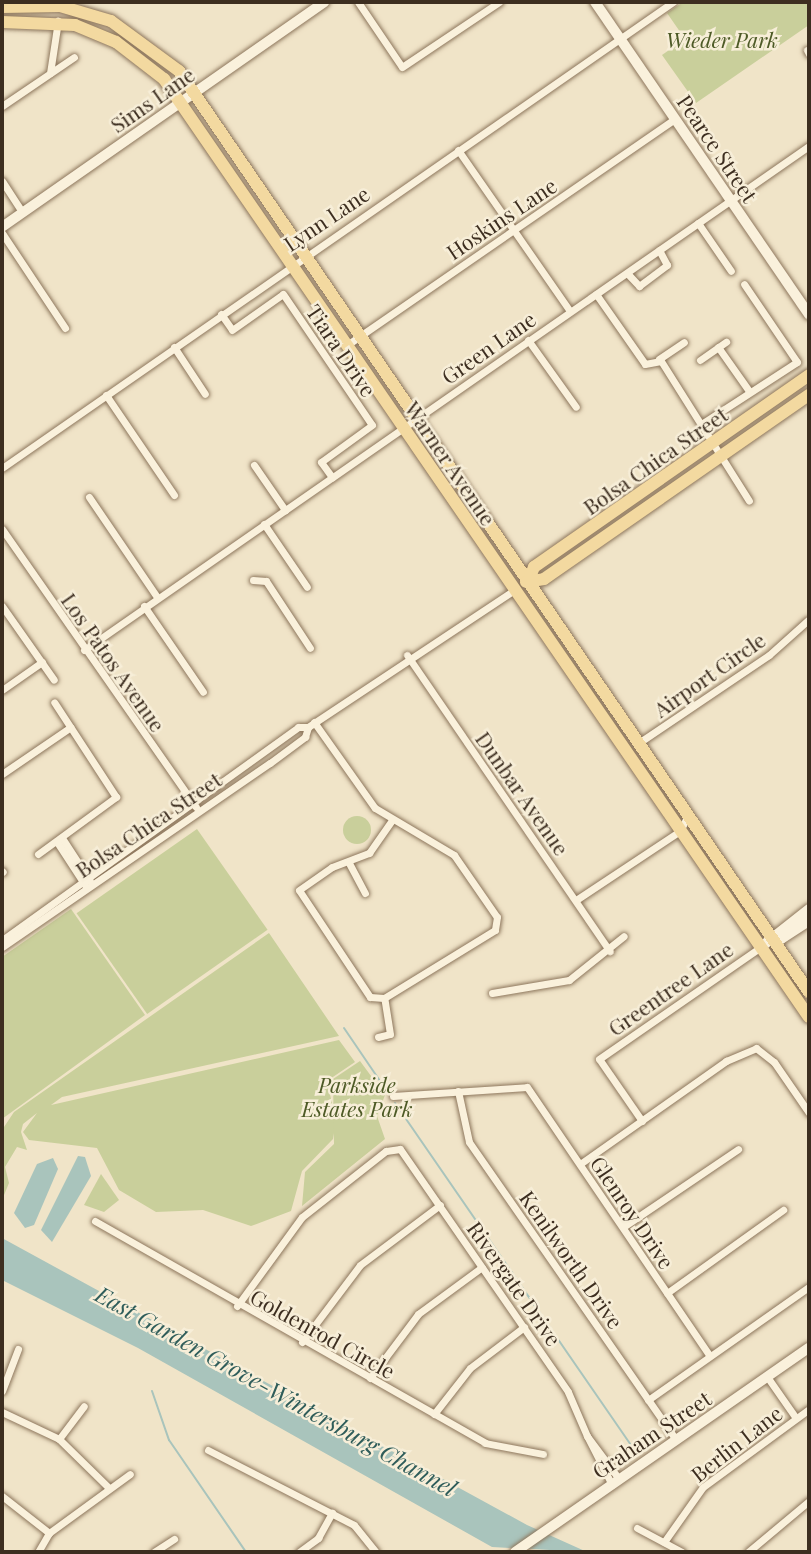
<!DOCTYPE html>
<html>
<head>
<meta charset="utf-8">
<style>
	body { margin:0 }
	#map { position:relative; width:811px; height:1554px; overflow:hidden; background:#f0e4c8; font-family:"Playfair Display",serif }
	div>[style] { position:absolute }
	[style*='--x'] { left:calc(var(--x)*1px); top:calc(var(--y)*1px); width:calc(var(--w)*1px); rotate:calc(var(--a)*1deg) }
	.green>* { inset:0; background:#c9cf9b; transform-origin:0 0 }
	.round { border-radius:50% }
	.water>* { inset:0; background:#a9c4bc }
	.stream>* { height:2px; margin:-1px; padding:0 1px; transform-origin:1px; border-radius:1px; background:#a9c4bc }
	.roads { filter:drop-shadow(0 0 2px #8d765c) drop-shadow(0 0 2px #8d765c) }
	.street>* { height:7px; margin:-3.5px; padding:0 3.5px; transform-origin:3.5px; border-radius:3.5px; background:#faf1dc }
	.secondary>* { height:10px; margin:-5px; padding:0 5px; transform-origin:5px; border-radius:5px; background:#faf1dc }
	.primary>* { height:12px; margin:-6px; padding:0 6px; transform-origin:6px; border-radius:6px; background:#f3d9a0 }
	span { translate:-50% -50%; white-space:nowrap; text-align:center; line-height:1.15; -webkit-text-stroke:5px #f7eed8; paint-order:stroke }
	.park-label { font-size:21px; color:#4d5a26; font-style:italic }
	.street-label { font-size:21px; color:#3d2e20 }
	.water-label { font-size:23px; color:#2f5d5a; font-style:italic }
	.frame { position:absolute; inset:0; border:4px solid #3d2e20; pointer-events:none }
</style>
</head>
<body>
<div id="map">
	<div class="green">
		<div style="clip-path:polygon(683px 2px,809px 2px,809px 25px,696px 103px,662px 55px,685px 39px,667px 13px)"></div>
		<div class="round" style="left:343px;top:816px;width:28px;height:28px"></div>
		<div style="left:197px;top:829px;width:123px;height:147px;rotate:55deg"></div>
		<div style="clip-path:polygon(71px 909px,145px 1015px,2px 1119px,2px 957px)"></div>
		<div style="clip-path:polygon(269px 933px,339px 1036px,62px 1097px,51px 1105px,339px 1040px,355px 1062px,327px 1081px,336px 1121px,333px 1139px,302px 1171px,291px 1211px,251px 1226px,203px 1210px,156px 1212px,119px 1190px,97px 1148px,29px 1140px,23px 1132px,37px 1113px,23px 1124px,21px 1132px,27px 1150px,17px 1147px,5px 1167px,9px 1183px,2px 1200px,2px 1130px,14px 1112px)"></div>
		<div style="clip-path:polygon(360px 1061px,385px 1095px,377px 1116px,385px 1139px,302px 1206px,305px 1172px,334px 1144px,333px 1079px)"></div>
		<div style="clip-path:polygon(101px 1174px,119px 1200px,104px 1212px,84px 1205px)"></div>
	</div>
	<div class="water">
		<div style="clip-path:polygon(78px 1156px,85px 1157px,91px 1176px,52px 1242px,41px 1230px)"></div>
		<div style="clip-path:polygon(53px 1158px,58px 1169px,34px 1225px,25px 1228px,14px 1213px,37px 1164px)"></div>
		<div style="clip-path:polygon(2px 1238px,527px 1525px,587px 1552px,492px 1547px,138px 1348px,2px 1280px)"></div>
	</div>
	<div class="stream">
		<div style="--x:344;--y:1028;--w:68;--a:55.8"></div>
		<div style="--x:395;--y:1103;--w:424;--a:55.4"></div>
		<div style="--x:152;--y:1391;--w:52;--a:70.9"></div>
		<div style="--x:169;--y:1440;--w:136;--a:55.5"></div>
	</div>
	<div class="roads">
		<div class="street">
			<div style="--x:358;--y:2;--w:78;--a:55.9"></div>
			<div style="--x:402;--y:67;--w:117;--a:-33.8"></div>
			<div style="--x:807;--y:50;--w:4;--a:63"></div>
			<div style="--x:50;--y:73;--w:53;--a:-81.3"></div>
			<div style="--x:2;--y:106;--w:87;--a:-34.2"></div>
			<div style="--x:458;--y:150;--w:195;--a:55.2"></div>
			<div style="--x:2;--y:181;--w:37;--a:57"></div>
			<div style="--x:698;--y:223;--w:58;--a:55.5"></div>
			<div style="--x:2;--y:233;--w:114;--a:56.4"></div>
			<div style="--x:627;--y:273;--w:18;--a:47"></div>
			<div style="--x:639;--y:286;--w:35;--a:-37"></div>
			<div style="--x:667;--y:265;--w:17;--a:-118"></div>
			<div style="--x:596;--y:294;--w:85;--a:55"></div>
			<div style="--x:645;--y:364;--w:16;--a:-11"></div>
			<div style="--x:661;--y:361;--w:165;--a:57.8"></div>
			<div style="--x:221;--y:314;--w:19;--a:55"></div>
			<div style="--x:232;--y:330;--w:62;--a:-35.2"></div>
			<div style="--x:283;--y:294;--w:158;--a:55.8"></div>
			<div style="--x:372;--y:425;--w:63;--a:144"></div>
			<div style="--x:321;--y:462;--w:19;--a:54"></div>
			<div style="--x:528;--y:340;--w:82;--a:54.4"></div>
			<div style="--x:347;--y:345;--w:398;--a:-34.6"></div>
			<div style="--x:174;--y:347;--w:56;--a:56.6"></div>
			<div style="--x:718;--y:347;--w:54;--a:54.8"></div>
			<div style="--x:659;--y:359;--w:30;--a:-34"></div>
			<div style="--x:700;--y:360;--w:32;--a:-35"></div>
			<div style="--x:106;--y:395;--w:121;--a:55.8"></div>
			<div style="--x:703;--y:423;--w:112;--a:-33"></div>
			<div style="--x:797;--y:362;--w:94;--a:-124.2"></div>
			<div style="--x:254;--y:465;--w:55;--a:55.4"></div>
			<div style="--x:2;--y:468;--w:817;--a:-34.78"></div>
			<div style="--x:89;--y:497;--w:121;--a:55.8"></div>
			<div style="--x:264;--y:524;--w:76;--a:55.7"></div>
			<div style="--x:2;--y:529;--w:339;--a:55.1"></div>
			<div style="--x:253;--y:580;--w:13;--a:4"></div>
			<div style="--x:266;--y:581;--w:80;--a:56.7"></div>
			<div style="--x:2;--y:606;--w:90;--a:54.9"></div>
			<div style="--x:144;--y:606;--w:104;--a:55.5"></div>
			<div style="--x:84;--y:650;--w:883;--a:-34.81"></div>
			<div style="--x:407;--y:655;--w:359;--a:55.6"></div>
			<div style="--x:2;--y:690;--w:49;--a:-35"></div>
			<div style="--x:314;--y:722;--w:105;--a:54.7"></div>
			<div style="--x:375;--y:808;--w:92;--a:30.7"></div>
			<div style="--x:454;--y:855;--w:75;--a:55.3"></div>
			<div style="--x:497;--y:917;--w:13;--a:99"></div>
			<div style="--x:495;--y:930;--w:130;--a:148.5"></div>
			<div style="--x:637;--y:744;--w:159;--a:-34"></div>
			<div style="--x:769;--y:655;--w:52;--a:-41.9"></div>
			<div style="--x:2;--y:774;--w:83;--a:-34.3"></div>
			<div style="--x:62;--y:838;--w:51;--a:56.9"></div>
			<div style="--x:57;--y:842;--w:51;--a:56.9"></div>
			<div style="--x:38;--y:854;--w:97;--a:-36.2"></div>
			<div style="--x:116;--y:797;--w:113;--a:-123.1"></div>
			<div style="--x:349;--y:863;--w:34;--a:62"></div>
			<div style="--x:2;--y:871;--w:1;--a:45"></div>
			<div style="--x:576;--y:900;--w:125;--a:-33.6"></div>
			<div style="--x:680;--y:831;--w:18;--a:-63"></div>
			<div style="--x:2;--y:940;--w:365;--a:-35.7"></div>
			<div style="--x:298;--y:727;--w:10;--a:0"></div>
			<div style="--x:308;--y:727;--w:247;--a:-33.6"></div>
			<div style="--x:2;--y:947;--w:325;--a:-34.5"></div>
			<div style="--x:270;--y:763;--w:44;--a:-36.6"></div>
			<div style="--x:305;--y:737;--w:10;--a:-73"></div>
			<div style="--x:492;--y:993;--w:78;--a:-9.6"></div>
			<div style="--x:569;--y:980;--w:70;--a:-38.7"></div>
			<div style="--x:384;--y:998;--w:14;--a:-176"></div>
			<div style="--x:370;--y:997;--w:128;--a:-123.6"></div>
			<div style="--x:299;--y:890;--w:40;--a:-34.9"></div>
			<div style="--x:332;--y:867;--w:40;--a:-21"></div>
			<div style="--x:369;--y:853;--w:39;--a:-55"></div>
			<div style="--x:378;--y:1037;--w:12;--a:-14"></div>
			<div style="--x:390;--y:1034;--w:36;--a:-99"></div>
			<div style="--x:458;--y:1091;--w:52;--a:77.8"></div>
			<div style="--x:469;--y:1142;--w:363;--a:55.2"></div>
			<div style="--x:393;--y:1096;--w:134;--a:-3.8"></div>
			<div style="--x:527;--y:1087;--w:325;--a:55.8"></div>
			<div style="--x:642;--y:1121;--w:75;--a:-124.7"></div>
			<div style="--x:599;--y:1059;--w:197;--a:-34.7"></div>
			<div style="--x:580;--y:1164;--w:179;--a:-35.2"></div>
			<div style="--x:726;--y:1061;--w:33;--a:-23"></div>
			<div style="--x:756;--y:1048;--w:23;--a:38"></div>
			<div style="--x:774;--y:1062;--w:62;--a:55.5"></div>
			<div style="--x:95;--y:1221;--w:449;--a:29.6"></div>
			<div style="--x:485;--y:1443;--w:59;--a:10.7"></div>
			<div style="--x:623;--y:1227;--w:139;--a:-34.1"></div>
			<div style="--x:667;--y:1293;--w:143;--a:-35.6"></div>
			<div style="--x:237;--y:1306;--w:110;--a:-53.9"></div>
			<div style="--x:302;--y:1217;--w:107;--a:-38.2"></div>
			<div style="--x:386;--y:1151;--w:14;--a:-8"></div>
			<div style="--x:400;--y:1149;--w:295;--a:55.3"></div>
			<div style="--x:568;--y:1392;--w:48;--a:66.6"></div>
			<div style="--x:302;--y:1342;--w:96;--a:-53"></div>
			<div style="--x:360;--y:1265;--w:100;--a:-36.9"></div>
			<div style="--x:370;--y:1378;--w:80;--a:-53.1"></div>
			<div style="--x:418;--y:1314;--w:79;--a:-36.3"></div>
			<div style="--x:768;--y:1378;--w:49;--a:55"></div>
			<div style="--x:2;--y:1391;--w:45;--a:-69.1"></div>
			<div style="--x:648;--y:1400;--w:197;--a:-35.1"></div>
			<div style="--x:2;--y:1412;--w:63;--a:25.3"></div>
			<div style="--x:59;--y:1439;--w:70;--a:44.4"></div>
			<div style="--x:434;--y:1414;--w:58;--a:-52"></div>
			<div style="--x:470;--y:1368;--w:68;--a:-37.2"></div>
			<div style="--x:59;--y:1439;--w:41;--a:-52.9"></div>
			<div style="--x:208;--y:1450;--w:164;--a:27.2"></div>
			<div style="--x:354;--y:1525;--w:35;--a:51"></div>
			<div style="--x:612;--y:1485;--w:55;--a:-117"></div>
			<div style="--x:587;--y:1436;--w:54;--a:53.3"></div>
			<div style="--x:2;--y:1496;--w:60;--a:38.2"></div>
			<div style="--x:637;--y:1528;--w:51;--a:28.1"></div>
			<div style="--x:664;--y:1542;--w:67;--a:-54.7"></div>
			<div style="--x:703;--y:1487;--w:132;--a:-36.3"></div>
			<div style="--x:38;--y:1552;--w:22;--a:-60"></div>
			<div style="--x:49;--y:1533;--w:100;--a:-36.1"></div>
			<div style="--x:154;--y:1552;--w:24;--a:-33"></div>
			<div style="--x:299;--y:1552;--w:24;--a:-36"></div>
			<div style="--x:318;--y:1538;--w:29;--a:-61"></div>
			<div style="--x:748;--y:1552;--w:80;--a:-39.9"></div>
		</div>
		<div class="secondary">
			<div style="--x:595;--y:2;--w:379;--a:55.6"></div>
			<div style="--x:2;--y:227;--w:393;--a:-34.9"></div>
			<div style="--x:773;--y:938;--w:8;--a:7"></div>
			<div style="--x:781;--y:939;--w:33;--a:-33"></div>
			<div style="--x:761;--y:947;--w:61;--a:-38.4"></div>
			<div style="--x:515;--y:1552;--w:358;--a:-34.8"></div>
		</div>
		<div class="primary">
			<div style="--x:2;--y:7;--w:58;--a:-1"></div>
			<div style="--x:60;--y:6;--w:53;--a:16.4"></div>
			<div style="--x:111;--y:21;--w:84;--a:36.3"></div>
			<div style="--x:179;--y:71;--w:1116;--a:55.63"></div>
			<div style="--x:2;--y:22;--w:73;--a:2.4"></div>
			<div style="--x:75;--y:25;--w:44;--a:22.5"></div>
			<div style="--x:116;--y:42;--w:61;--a:37.6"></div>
			<div style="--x:164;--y:79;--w:1138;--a:55.49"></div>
			<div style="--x:529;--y:580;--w:14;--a:-69"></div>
			<div style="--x:534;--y:567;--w:335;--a:-34.9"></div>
			<div style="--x:526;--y:582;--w:18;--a:-9"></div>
			<div style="--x:544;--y:579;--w:323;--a:-34.8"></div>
		</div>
	</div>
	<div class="park-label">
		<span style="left:722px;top:39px">Wieder Park</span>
		<span style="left:357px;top:1096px">Parkside<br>Estates Park</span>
	</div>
	<div class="street-label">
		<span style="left:152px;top:99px;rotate:-35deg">Sims Lane</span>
		<span style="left:718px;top:148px;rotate:56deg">Pearce Street</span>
		<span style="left:326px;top:218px;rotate:-34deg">Lynn Lane</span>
		<span style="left:501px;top:218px;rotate:-34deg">Hoskins Lane</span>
		<span style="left:488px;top:347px;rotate:-35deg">Green Lane</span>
		<span style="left:342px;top:350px;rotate:56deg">Tiara Drive</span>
		<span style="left:655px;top:460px;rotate:-35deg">Bolsa Chica Street</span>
		<span style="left:451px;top:463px;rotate:56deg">Warner Avenue</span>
		<span style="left:114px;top:662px;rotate:55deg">Los Patos Avenue</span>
		<span style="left:709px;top:674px;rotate:-35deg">Airport Circle</span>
		<span style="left:523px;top:793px;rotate:55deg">Dunbar Avenue</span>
		<span style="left:148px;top:824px;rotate:-34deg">Bolsa Chica Street</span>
		<span style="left:670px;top:988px;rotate:-35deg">Greentree Lane</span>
		<span style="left:633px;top:1212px;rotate:56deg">Glenroy Drive</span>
		<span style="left:572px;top:1259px;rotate:55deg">Kenilworth Drive</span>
		<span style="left:515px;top:1283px;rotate:55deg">Rivergate Drive</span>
		<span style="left:323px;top:1333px;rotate:29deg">Goldenrod Circle</span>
		<span style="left:651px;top:1434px;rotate:-34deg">Graham Street</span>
		<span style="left:736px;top:1443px;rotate:-38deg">Berlin Lane</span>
	</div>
	<div class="water-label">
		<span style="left:276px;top:1391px;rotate:29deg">East Garden Grove-Wintersburg Channel</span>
	</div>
	<div class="frame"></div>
</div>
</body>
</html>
